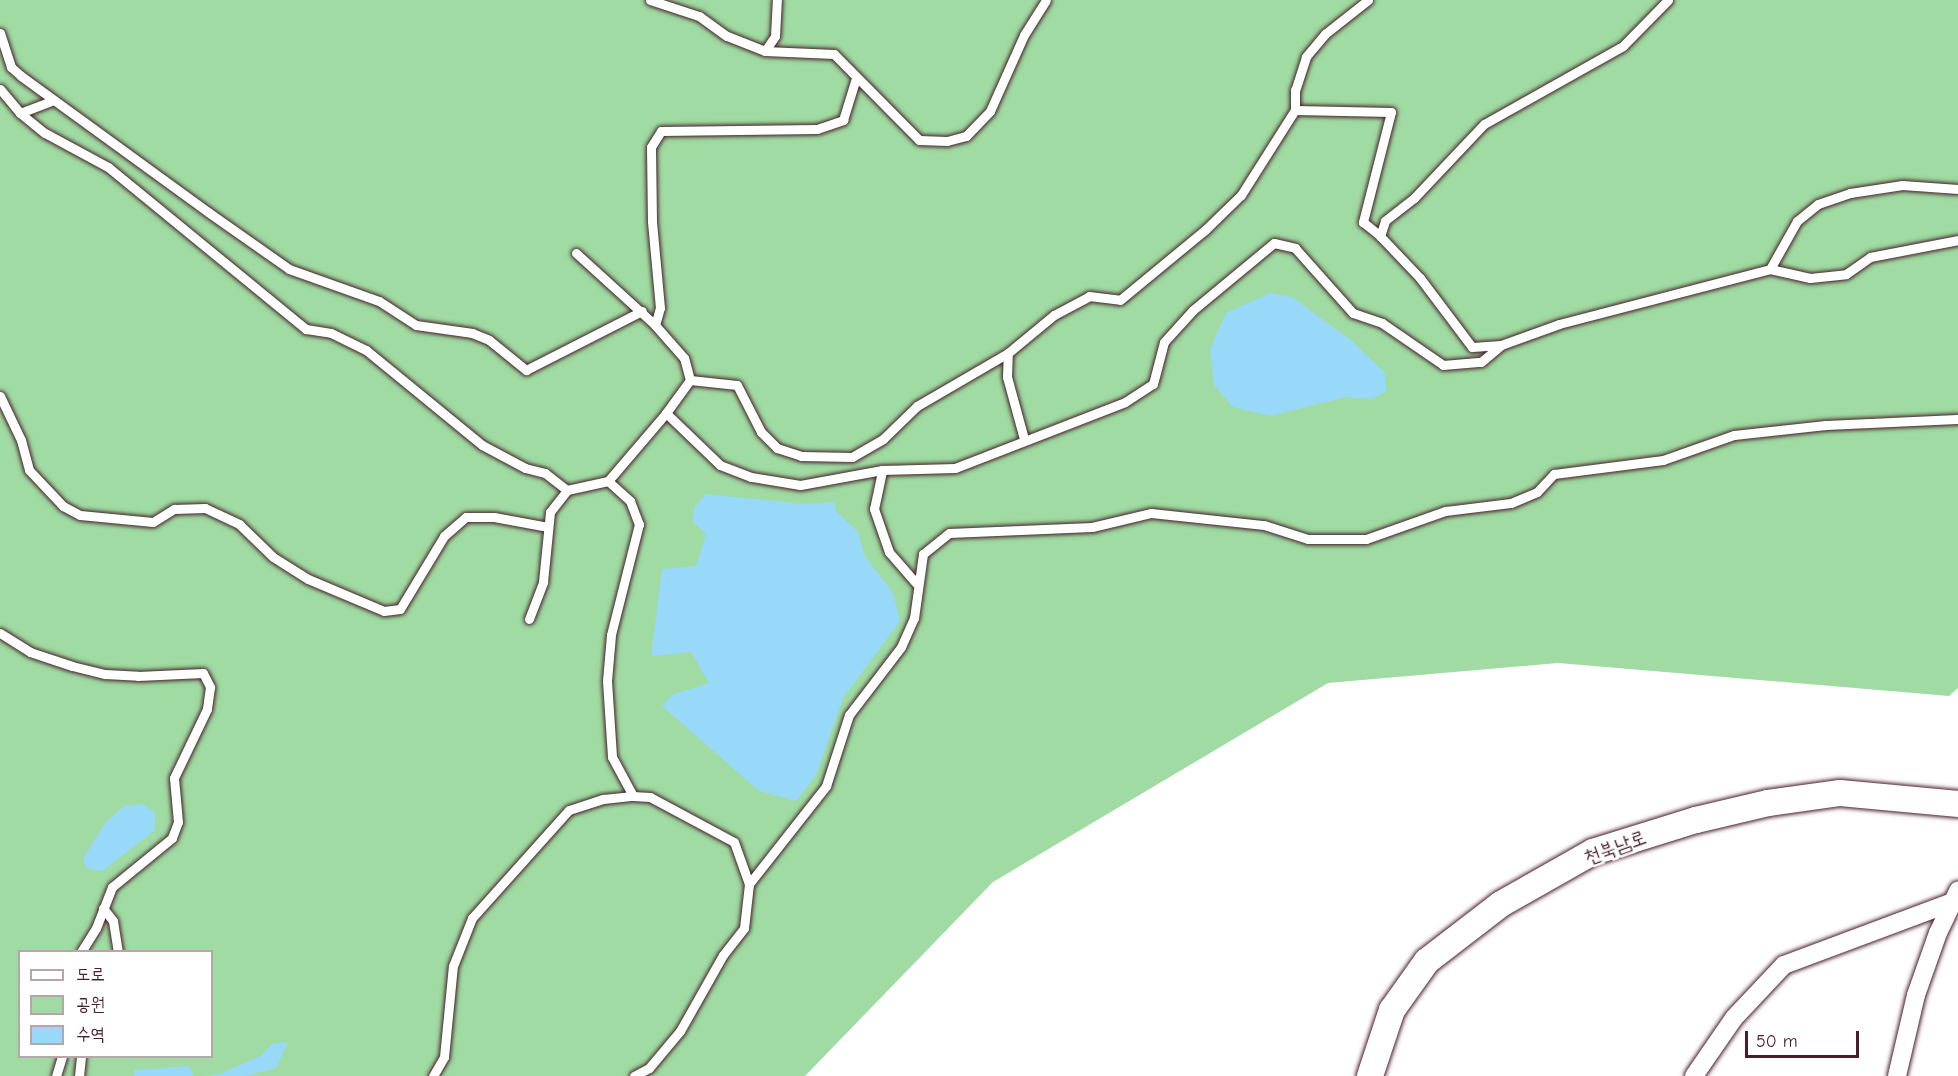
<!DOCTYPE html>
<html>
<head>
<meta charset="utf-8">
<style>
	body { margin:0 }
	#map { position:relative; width:1958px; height:1076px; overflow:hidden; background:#fff; font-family:"Comic Neue","Poor Story",sans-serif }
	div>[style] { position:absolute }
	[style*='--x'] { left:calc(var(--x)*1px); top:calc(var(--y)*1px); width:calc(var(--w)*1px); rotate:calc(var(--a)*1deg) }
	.green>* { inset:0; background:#9fdba2 }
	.water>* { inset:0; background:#98d9fa }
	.roads { filter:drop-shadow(0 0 2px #4a1f2b) drop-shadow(0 0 2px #4a1f2b) }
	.lane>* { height:9px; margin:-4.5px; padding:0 4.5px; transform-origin:4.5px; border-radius:4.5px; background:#fff }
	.street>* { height:18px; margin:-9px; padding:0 9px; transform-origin:9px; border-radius:9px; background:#fff }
	.secondary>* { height:26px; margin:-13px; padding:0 13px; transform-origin:13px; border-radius:13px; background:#fff }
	span { translate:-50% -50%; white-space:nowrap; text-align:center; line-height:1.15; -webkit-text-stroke:5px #fff; paint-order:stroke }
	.street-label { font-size:20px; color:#4a1f2b }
	.legend { position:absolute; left:18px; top:950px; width:195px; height:108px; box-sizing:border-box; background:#fff; border:2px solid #b7a5aa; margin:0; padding:8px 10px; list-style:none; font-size:18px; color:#4a1f2b }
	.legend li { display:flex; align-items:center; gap:12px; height:30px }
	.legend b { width:30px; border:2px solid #b7a5aa }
	.scale { position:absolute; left:1745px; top:1031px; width:114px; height:27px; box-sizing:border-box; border:3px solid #4a1f2b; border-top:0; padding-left:8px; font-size:18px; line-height:21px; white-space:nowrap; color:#4a1f2b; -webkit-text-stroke:4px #fff; paint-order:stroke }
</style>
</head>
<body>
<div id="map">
	<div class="green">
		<div style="clip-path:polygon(evenodd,0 0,1958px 0,1958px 688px,1949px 696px,1558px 663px,1328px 683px,993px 882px,805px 1076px,0 1076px,0 0,20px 952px,212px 952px,212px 1056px,20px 1056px,20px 952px)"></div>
	</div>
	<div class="water">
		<div style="clip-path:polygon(1270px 293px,1292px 297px,1352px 341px,1385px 373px,1386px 392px,1371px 399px,1346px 397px,1270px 416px,1233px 407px,1214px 385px,1210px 349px,1226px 313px)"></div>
		<div style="clip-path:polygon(705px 494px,803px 504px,835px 502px,835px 510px,858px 532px,864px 555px,893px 593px,900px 621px,843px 698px,816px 775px,796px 801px,759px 791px,662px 706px,672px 695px,709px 683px,691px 652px,651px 656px,662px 569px,696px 566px,706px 534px,693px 522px,694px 509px)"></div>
		<div style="clip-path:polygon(143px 804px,155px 813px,155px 830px,102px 871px,87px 868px,83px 859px,105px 823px,124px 806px)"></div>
		<div style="clip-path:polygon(288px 1042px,276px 1068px,246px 1076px,205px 1076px,222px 1073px,262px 1055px,272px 1044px)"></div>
		<div style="clip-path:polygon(189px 1066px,193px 1076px,134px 1076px,134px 1070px)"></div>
	</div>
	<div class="roads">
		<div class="lane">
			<div style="--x:650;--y:0;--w:52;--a:18.1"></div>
			<div style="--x:699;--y:16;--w:34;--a:36"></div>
			<div style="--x:727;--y:36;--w:41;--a:21.5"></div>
			<div style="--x:765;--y:51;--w:18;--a:-56"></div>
			<div style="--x:775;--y:36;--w:36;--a:-87"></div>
			<div style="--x:1368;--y:0;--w:55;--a:141.7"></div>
			<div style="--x:1325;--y:34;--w:30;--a:130"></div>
			<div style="--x:1306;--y:57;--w:35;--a:108"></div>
			<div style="--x:1295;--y:90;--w:20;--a:90"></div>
			<div style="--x:1295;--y:110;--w:96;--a:1.2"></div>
			<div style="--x:1391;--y:112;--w:114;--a:104.3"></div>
			<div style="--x:1363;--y:222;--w:22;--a:39"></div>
			<div style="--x:1668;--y:0;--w:64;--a:134.4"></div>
			<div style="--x:1623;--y:46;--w:159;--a:150.7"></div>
			<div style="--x:1484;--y:124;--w:102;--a:133.4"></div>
			<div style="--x:1414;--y:198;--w:37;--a:142"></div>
			<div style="--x:1385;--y:221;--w:16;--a:108"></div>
			<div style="--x:1380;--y:236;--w:58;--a:46.4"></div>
			<div style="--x:1420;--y:278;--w:86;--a:53"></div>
			<div style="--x:1472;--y:347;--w:29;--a:-4"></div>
			<div style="--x:1501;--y:345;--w:62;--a:-19.9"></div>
			<div style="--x:1559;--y:324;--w:218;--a:-14.6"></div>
			<div style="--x:1770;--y:269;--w:41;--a:12.7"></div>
			<div style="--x:1810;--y:278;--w:36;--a:-6"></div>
			<div style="--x:1846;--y:274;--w:29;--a:-35"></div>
			<div style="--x:1870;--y:257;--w:90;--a:-10.9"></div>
			<div style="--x:0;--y:33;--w:36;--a:72"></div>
			<div style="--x:11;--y:67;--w:13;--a:42"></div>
			<div style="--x:21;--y:76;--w:231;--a:36"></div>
			<div style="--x:208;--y:212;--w:99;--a:35.1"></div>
			<div style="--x:289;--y:269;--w:96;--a:19.6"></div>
			<div style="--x:379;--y:301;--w:44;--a:33"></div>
			<div style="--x:416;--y:325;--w:57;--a:8.1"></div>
			<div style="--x:472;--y:333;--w:18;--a:22"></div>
			<div style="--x:489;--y:340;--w:48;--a:39"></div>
			<div style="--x:526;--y:370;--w:130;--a:-27"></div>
			<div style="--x:765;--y:51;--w:69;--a:2.5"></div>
			<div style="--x:834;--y:54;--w:121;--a:45.3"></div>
			<div style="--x:919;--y:140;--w:28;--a:2"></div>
			<div style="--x:947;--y:141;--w:20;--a:-15"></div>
			<div style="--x:966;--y:136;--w:35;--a:-46"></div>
			<div style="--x:990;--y:111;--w:83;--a:-65.9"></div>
			<div style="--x:1024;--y:35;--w:41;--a:-57.8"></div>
			<div style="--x:0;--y:89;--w:31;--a:50"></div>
			<div style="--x:20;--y:113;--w:36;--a:-21"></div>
			<div style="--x:20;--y:113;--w:32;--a:39"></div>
			<div style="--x:45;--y:133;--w:72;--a:28.4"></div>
			<div style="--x:108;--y:167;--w:256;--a:39.3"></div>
			<div style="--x:306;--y:329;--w:25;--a:9"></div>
			<div style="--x:331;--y:333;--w:39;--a:26"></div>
			<div style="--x:366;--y:350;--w:150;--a:39.3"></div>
			<div style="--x:482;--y:445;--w:49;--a:28.1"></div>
			<div style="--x:525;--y:468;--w:21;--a:14"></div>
			<div style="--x:545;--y:473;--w:28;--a:38"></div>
			<div style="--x:567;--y:490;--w:42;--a:-12.4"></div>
			<div style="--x:608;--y:481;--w:89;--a:-49.5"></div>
			<div style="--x:576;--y:253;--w:107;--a:42.3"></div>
			<div style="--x:1770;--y:269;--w:55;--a:-60.6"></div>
			<div style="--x:1797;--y:221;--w:27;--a:-39"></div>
			<div style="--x:1818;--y:204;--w:34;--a:-19"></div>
			<div style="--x:1850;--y:193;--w:53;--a:-8.7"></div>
			<div style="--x:1902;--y:185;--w:56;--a:4.1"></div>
			<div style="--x:690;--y:380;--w:23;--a:-105"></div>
			<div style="--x:684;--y:358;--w:44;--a:-131.3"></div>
			<div style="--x:655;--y:325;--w:18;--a:-74"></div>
			<div style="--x:660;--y:308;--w:87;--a:-95.3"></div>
			<div style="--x:652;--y:221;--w:74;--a:-90.8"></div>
			<div style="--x:651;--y:147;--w:19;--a:-58"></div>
			<div style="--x:661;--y:131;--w:156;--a:-0.7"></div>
			<div style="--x:817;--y:129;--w:28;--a:-19"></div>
			<div style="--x:843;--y:120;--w:44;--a:-72.8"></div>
			<div style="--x:0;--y:396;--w:49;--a:64.5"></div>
			<div style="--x:21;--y:440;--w:31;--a:75"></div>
			<div style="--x:29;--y:470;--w:50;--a:46.6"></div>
			<div style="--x:63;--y:506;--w:19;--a:28"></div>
			<div style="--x:80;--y:515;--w:73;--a:5.5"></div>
			<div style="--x:153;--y:522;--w:25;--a:-32"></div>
			<div style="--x:174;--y:509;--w:31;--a:-2"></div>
			<div style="--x:205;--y:508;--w:38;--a:25"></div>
			<div style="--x:239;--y:524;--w:47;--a:44.1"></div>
			<div style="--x:273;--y:557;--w:41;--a:32.2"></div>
			<div style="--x:308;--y:579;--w:82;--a:22.8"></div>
			<div style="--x:384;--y:611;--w:16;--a:-7"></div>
			<div style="--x:400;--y:609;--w:85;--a:-58.9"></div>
			<div style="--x:444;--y:536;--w:29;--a:-41"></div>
			<div style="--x:466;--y:517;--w:28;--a:0"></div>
			<div style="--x:494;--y:517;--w:55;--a:10.5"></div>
			<div style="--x:1024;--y:439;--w:64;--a:-105.3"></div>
			<div style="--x:1007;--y:377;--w:24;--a:-88"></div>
			<div style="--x:1008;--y:353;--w:60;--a:-39.6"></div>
			<div style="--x:1054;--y:315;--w:40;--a:-28"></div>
			<div style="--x:1089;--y:296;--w:31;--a:7"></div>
			<div style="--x:1120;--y:300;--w:110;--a:-39.5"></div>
			<div style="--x:1205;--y:230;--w:50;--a:-44.2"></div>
			<div style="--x:1241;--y:195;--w:101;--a:-57.6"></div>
			<div style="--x:882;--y:470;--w:83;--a:169.6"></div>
			<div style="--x:800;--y:485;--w:50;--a:-170.7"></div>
			<div style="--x:751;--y:477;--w:33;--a:-159"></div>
			<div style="--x:720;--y:465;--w:75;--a:-136.1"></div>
			<div style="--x:666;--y:413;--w:41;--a:-54"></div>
			<div style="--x:690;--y:380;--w:47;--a:6.1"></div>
			<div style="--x:737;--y:385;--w:53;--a:62.9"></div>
			<div style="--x:761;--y:432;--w:23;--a:45"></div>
			<div style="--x:777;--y:448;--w:25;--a:18"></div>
			<div style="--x:801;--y:456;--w:51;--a:1.1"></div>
			<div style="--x:852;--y:457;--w:36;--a:-30"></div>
			<div style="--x:883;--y:439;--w:47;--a:-44.1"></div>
			<div style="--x:917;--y:406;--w:105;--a:-30.2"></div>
			<div style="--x:608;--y:481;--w:30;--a:42"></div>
			<div style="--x:630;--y:501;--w:25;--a:69"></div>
			<div style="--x:639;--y:524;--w:114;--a:104.2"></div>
			<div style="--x:611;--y:635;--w:46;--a:95"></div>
			<div style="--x:607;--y:681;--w:76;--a:86.2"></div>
			<div style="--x:612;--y:757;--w:44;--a:61.7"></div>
			<div style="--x:633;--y:796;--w:17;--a:3"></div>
			<div style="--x:650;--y:797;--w:95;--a:28.2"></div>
			<div style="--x:734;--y:842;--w:45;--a:70.3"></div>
			<div style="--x:916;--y:583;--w:41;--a:-131.1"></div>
			<div style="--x:889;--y:552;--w:46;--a:-109.2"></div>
			<div style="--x:874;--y:509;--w:40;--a:-78"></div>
			<div style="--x:882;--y:470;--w:73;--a:-1.6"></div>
			<div style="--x:955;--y:468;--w:182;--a:-21.2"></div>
			<div style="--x:1125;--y:402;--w:33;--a:-33"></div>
			<div style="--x:1153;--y:384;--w:43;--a:-75.3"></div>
			<div style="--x:1164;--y:342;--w:43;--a:-47.8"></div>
			<div style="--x:1193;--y:310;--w:105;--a:-39.6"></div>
			<div style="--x:1274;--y:243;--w:22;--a:13"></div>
			<div style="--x:1295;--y:248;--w:87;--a:48.3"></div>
			<div style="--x:1353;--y:313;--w:31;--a:19"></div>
			<div style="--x:1382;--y:323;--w:74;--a:34.5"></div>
			<div style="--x:1443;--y:365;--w:38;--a:-5"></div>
			<div style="--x:1481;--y:362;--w:26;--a:-40"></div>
			<div style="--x:529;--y:619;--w:40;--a:-69"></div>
			<div style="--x:543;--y:582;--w:70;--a:-84.3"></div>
			<div style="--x:550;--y:512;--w:28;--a:-52"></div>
			<div style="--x:0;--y:633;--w:36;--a:32"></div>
			<div style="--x:30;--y:652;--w:44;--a:18.4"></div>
			<div style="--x:72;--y:666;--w:34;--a:14"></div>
			<div style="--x:105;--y:674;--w:33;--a:3"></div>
			<div style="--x:138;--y:676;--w:65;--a:-2.6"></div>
			<div style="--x:203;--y:673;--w:16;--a:63"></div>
			<div style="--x:210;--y:687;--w:22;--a:98"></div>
			<div style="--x:207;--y:709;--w:76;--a:115.6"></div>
			<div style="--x:174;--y:778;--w:44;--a:84.8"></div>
			<div style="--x:178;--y:822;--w:17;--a:111"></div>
			<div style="--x:172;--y:838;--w:77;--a:140.8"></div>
			<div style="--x:112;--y:887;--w:44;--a:111.3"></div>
			<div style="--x:96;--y:928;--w:28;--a:122"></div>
			<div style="--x:103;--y:908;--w:16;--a:52"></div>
			<div style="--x:113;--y:921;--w:31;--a:81"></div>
			<div style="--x:56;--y:1076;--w:21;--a:-73"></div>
			<div style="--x:79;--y:1076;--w:20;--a:-84"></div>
			<div style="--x:433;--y:1076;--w:22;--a:-60"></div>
			<div style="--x:444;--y:1057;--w:91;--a:-84.4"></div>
			<div style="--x:453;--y:966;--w:52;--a:-68.4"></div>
			<div style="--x:472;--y:918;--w:145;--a:-48.1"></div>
			<div style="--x:569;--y:810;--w:36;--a:-18"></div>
			<div style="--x:603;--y:799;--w:30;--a:-6"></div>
			<div style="--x:634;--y:1076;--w:17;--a:-28"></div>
			<div style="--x:649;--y:1068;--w:48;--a:-50"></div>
			<div style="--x:680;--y:1031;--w:87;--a:-60.5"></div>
			<div style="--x:723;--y:955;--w:34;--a:-52"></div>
			<div style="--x:744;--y:928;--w:44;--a:-83.5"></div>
			<div style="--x:749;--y:884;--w:125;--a:-51.8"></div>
			<div style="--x:826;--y:786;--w:75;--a:-72.1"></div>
			<div style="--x:849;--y:715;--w:86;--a:-52.6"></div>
			<div style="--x:901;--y:647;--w:32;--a:-66"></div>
			<div style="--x:914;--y:618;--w:65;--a:-82"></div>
			<div style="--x:923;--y:554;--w:33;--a:-39"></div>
			<div style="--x:949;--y:533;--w:143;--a:-2.4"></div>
			<div style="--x:1092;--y:527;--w:61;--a:-13.3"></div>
			<div style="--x:1151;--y:513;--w:114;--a:6.1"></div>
			<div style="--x:1264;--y:525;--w:46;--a:17.7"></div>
			<div style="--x:1308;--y:539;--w:58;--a:0"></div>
			<div style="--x:1366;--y:539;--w:84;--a:-19.5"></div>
			<div style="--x:1445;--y:511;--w:66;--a:-6.9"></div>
			<div style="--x:1511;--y:503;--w:28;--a:-23"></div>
			<div style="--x:1537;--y:492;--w:25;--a:-47"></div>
			<div style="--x:1554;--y:474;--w:110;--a:-7.3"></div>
			<div style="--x:1663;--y:460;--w:75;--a:-19.4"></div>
			<div style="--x:1734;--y:435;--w:92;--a:-6.3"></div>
			<div style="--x:1825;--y:425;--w:133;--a:-2.6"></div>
		</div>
		<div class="street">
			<div style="--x:1694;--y:1076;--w:70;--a:-55.4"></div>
			<div style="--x:1734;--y:1018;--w:73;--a:-46.7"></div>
			<div style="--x:1784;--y:965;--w:177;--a:-20.5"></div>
			<div style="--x:1897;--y:1076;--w:83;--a:-76.8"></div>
			<div style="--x:1916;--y:995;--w:66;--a:-70.5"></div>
			<div style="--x:1938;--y:933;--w:47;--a:-64.5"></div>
		</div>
		<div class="secondary">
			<div style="--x:1370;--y:1076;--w:70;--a:-71.6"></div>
			<div style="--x:1392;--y:1010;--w:60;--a:-54.5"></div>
			<div style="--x:1427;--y:961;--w:93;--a:-37.6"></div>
			<div style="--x:1501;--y:904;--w:106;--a:-29.5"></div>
			<div style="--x:1593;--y:852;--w:108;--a:-17.3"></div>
			<div style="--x:1696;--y:820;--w:74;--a:-13.3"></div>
			<div style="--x:1768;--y:803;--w:73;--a:-7.9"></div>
			<div style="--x:1840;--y:793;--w:119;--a:5.3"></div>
		</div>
	</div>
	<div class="street-label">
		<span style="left:1615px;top:847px;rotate:-20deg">천북남로</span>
	</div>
	<ul class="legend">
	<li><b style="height:8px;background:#fff"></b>도로</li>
	<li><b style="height:16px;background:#9fdba2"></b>공원</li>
	<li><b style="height:16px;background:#98d9fa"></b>수역</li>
	</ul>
	<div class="scale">50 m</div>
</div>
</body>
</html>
